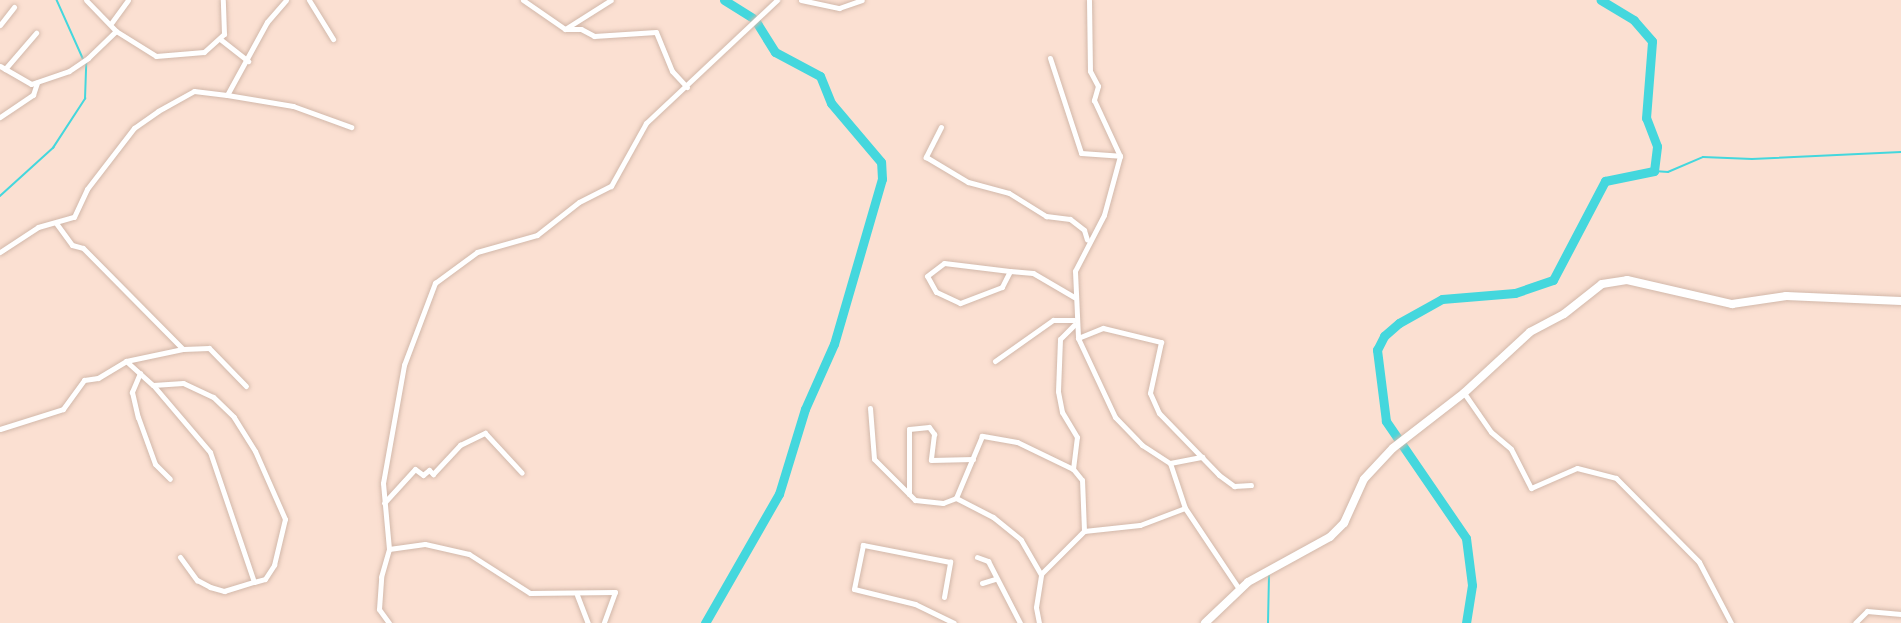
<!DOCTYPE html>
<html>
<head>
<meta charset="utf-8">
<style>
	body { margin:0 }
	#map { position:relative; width:1901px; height:623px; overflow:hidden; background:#fbe0d2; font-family:"Public Sans",sans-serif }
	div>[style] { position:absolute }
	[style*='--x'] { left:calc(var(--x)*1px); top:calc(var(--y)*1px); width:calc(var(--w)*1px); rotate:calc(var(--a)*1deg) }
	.stream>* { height:1.5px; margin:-0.75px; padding:0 0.75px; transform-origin:0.75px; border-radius:0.75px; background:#44d7dd }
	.river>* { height:9px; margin:-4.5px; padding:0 4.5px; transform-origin:4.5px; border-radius:4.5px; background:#44d7dd }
	.roads { filter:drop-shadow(0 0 2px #d2b8aa) drop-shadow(0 0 2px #d2b8aa) }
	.street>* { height:5px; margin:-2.5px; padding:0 2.5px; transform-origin:2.5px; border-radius:2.5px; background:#fff }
	.secondary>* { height:8px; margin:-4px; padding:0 4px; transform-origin:4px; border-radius:4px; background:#fff }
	span { translate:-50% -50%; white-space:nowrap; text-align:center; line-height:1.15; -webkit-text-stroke:6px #fcf0eb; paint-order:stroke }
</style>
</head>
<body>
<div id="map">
	<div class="stream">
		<div style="--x:57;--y:0;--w:64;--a:65.9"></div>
		<div style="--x:1654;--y:171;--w:14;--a:4"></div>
		<div style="--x:1668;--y:172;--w:38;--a:-23"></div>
		<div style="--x:1703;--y:157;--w:49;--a:2.3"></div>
		<div style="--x:1752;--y:159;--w:149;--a:-2.7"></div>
		<div style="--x:0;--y:196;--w:72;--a:-42.2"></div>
		<div style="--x:53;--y:148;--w:59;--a:-56.9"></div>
		<div style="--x:85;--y:99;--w:36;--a:-88"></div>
		<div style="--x:1268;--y:623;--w:47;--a:-88.8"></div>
	</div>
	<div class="river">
		<div style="--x:724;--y:0;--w:34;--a:32"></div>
		<div style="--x:705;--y:623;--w:149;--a:-60.2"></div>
		<div style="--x:779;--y:494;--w:89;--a:-73"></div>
		<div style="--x:805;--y:409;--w:71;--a:-66"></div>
		<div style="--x:834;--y:344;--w:172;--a:-73.8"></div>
		<div style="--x:882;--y:179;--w:17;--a:-93"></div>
		<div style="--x:881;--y:162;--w:77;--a:-130.3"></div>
		<div style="--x:831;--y:103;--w:29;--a:-112"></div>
		<div style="--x:820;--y:76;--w:51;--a:-151.9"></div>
		<div style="--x:775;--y:52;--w:36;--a:-122"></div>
		<div style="--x:1466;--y:623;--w:38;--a:-81"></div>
		<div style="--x:1472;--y:585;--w:47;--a:-97.3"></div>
		<div style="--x:1466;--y:538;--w:142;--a:-124.4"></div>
		<div style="--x:1386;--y:421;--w:72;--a:-97.2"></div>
		<div style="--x:1377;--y:350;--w:16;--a:-63"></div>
		<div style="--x:1384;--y:336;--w:20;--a:-41"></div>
		<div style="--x:1399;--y:323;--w:49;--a:-29.2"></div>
		<div style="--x:1442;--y:299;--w:73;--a:-4.7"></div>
		<div style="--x:1515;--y:293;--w:40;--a:-18.9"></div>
		<div style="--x:1553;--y:280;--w:112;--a:-62.3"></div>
		<div style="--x:1605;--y:181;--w:50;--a:-11.5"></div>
		<div style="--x:1654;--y:171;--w:25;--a:-83"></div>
		<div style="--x:1657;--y:146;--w:30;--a:-111"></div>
		<div style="--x:1646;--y:118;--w:77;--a:-85.5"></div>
		<div style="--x:1652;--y:41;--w:28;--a:-131"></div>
		<div style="--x:1634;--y:20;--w:39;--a:-149"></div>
	</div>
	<div class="roads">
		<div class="street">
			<div style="--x:309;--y:0;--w:46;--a:58.4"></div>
			<div style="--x:523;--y:0;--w:51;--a:34.6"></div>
			<div style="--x:565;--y:29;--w:16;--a:0"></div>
			<div style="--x:581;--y:29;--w:15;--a:28"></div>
			<div style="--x:594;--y:36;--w:62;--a:-3.7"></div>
			<div style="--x:656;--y:32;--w:42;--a:67.7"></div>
			<div style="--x:672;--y:71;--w:22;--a:47"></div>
			<div style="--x:801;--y:0;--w:39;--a:12"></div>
			<div style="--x:839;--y:8;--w:24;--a:-19"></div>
			<div style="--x:1089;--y:0;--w:71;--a:89.2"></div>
			<div style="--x:1090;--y:71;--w:17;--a:62"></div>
			<div style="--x:1098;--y:86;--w:15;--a:106"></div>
			<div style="--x:1094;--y:100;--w:62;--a:65.1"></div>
			<div style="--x:1120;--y:156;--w:61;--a:105.2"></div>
			<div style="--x:1104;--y:215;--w:63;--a:117.4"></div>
			<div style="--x:1075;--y:271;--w:67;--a:87.4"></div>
			<div style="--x:1078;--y:338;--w:27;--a:-22"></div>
			<div style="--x:1103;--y:328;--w:60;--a:13.6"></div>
			<div style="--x:1161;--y:342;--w:52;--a:102.2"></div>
			<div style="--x:1150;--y:393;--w:22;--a:66"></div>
			<div style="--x:1159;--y:413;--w:86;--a:45.9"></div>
			<div style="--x:1219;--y:475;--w:19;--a:36"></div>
			<div style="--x:1234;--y:486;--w:17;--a:-3"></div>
			<div style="--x:112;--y:22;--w:27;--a:-54"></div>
			<div style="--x:0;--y:25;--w:23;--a:-52"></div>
			<div style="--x:565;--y:29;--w:54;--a:-32.2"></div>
			<div style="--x:116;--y:31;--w:47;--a:32"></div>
			<div style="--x:156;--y:56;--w:48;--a:-4.8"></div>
			<div style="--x:204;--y:52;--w:27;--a:-42"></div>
			<div style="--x:224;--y:34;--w:34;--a:-92"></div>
			<div style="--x:220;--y:39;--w:36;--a:38"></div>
			<div style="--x:1050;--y:58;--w:100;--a:71.9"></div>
			<div style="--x:1081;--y:153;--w:39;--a:4"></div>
			<div style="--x:0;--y:66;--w:36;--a:30"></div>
			<div style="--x:31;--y:84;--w:40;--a:-18.9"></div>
			<div style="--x:69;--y:71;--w:23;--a:-34"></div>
			<div style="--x:88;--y:58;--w:39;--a:-44"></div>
			<div style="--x:116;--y:31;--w:43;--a:-134.1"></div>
			<div style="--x:5;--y:69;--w:48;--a:-49.3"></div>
			<div style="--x:227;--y:95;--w:67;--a:9.5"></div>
			<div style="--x:293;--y:106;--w:62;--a:19.9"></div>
			<div style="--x:0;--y:117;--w:40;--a:-34"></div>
			<div style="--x:33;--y:95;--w:13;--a:-72"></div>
			<div style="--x:941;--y:127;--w:34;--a:117"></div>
			<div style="--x:926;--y:157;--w:49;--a:30.8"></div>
			<div style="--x:968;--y:182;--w:42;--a:15"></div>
			<div style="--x:1009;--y:193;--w:44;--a:31.9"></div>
			<div style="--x:1046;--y:216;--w:24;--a:7"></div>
			<div style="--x:1070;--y:219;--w:18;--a:38"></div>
			<div style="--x:1084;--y:230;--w:10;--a:73"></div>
			<div style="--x:56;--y:223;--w:27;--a:54"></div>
			<div style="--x:72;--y:245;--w:11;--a:15"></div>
			<div style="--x:83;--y:248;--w:142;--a:45.3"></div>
			<div style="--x:0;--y:252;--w:45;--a:-33.3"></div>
			<div style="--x:38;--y:227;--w:37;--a:-16"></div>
			<div style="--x:74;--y:217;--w:31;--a:-65"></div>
			<div style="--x:87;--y:189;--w:77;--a:-52.4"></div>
			<div style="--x:134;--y:128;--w:29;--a:-35"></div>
			<div style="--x:158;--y:111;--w:41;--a:-29.1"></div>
			<div style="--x:194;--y:91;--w:33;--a:7"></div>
			<div style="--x:227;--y:95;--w:83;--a:-61.3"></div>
			<div style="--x:267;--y:22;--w:29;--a:-49"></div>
			<div style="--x:1010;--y:271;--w:18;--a:117"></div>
			<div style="--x:1002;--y:287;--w:45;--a:159.1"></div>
			<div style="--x:960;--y:303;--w:26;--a:-155"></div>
			<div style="--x:936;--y:292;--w:18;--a:-119"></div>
			<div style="--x:927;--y:276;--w:21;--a:-37"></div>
			<div style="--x:944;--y:263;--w:66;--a:6.9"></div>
			<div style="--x:1010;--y:271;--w:23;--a:5"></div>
			<div style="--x:1033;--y:273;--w:48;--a:30.3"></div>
			<div style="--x:1078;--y:338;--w:87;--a:64.9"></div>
			<div style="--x:1115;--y:417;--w:39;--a:46"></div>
			<div style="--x:1142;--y:445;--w:33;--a:33"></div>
			<div style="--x:1170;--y:463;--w:33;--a:-11"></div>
			<div style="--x:126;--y:361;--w:36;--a:42"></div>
			<div style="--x:153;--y:385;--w:88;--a:49.6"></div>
			<div style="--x:210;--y:452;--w:137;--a:71.3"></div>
			<div style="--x:254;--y:582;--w:11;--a:-15"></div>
			<div style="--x:265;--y:579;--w:17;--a:-57"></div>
			<div style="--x:274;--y:565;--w:47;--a:-76.6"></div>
			<div style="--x:285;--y:519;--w:74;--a:-113.8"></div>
			<div style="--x:255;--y:451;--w:40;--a:-122"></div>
			<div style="--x:234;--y:417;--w:29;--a:-136"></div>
			<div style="--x:213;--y:397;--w:33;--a:-155"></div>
			<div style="--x:183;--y:383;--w:30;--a:176"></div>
			<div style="--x:995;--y:361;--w:71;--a:-35.3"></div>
			<div style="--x:1053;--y:320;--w:21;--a:0"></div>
			<div style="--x:140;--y:373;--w:21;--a:113"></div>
			<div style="--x:132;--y:392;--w:26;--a:77"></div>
			<div style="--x:138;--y:417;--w:50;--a:70.1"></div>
			<div style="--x:155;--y:464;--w:21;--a:45"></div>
			<div style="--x:1464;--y:393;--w:47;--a:55.3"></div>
			<div style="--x:1491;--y:432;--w:26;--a:40"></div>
			<div style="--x:1511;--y:449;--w:44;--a:62.9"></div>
			<div style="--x:1531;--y:488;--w:50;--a:-23.5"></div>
			<div style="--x:1577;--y:468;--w:40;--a:14.4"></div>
			<div style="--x:1616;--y:478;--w:118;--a:45.3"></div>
			<div style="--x:1699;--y:562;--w:69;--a:62.3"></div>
			<div style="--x:870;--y:408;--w:51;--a:85.5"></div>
			<div style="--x:874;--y:459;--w:58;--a:45"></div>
			<div style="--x:915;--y:500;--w:28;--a:6"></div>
			<div style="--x:943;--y:503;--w:14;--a:-21"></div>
			<div style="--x:0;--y:429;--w:66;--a:-17.6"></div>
			<div style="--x:63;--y:409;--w:36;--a:-54"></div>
			<div style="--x:84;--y:380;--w:14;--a:-8"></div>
			<div style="--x:98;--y:378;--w:33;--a:-31"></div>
			<div style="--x:126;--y:361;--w:58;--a:-11.9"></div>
			<div style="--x:183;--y:349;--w:26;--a:-2"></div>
			<div style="--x:209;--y:348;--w:53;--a:45.8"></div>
			<div style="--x:1170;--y:463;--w:47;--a:71.6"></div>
			<div style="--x:1185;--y:508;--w:97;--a:56.3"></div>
			<div style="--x:1073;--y:469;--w:32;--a:-83"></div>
			<div style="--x:1077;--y:437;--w:29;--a:-121"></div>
			<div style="--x:1062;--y:412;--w:21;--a:-101"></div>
			<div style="--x:1058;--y:391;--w:52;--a:-87.8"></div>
			<div style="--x:1060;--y:339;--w:20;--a:-45"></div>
			<div style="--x:909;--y:494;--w:65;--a:-90"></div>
			<div style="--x:909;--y:429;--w:20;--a:-6"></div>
			<div style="--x:929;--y:427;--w:9;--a:54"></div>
			<div style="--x:934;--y:434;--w:26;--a:97"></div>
			<div style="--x:931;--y:460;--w:42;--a:-1.4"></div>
			<div style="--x:384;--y:503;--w:46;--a:-47.6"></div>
			<div style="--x:415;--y:469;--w:10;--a:37"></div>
			<div style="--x:423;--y:475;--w:8;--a:-40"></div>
			<div style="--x:429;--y:470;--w:6;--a:45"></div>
			<div style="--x:433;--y:474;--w:40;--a:-47"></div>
			<div style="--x:460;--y:445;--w:28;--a:-26"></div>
			<div style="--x:485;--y:433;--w:54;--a:47.2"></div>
			<div style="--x:1084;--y:531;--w:56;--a:-6.1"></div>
			<div style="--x:1140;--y:525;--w:48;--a:-20.7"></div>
			<div style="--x:389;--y:549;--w:36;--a:-8"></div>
			<div style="--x:425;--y:544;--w:45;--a:12.8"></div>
			<div style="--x:469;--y:554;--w:72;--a:32.6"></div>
			<div style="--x:530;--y:593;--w:85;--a:-0.7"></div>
			<div style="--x:615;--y:592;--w:33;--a:110"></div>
			<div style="--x:180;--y:557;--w:29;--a:54"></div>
			<div style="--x:197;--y:580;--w:15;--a:28"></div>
			<div style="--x:210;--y:587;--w:15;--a:16"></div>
			<div style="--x:224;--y:591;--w:31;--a:-17"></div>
			<div style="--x:977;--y:557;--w:12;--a:20"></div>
			<div style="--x:988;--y:561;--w:70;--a:62.7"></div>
			<div style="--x:982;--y:583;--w:14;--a:-17"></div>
			<div style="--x:577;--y:595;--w:30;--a:69"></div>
			<div style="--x:944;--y:597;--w:36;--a:-80"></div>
			<div style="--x:950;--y:562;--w:89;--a:-168.9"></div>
			<div style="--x:863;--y:545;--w:45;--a:101.6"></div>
			<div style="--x:854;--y:589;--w:63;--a:13.8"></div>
			<div style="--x:915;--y:604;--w:43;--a:26"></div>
			<div style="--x:389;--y:623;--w:17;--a:-126"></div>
			<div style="--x:379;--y:609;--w:32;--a:-86"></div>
			<div style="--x:381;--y:577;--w:29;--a:-74"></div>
			<div style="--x:389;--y:549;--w:66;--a:-95.2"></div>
			<div style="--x:383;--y:483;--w:120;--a:-79.9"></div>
			<div style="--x:404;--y:365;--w:88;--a:-69.3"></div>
			<div style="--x:435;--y:283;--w:52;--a:-36.4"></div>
			<div style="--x:477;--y:252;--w:62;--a:-15.8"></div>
			<div style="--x:537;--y:235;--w:53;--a:-38.2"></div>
			<div style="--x:579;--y:202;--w:36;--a:-27"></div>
			<div style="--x:611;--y:186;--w:72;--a:-60.9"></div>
			<div style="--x:646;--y:123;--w:180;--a:-43.2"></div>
			<div style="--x:1039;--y:623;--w:16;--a:-101"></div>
			<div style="--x:1036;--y:607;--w:33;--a:-81"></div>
			<div style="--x:1041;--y:574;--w:61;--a:-45"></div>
			<div style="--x:1084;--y:531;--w:51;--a:-92.2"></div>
			<div style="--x:1082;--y:480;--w:14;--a:-129"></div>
			<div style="--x:1073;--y:469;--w:62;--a:-154.3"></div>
			<div style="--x:1017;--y:442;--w:36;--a:-170"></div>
			<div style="--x:982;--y:436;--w:67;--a:112.8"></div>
			<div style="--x:956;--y:498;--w:42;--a:27.2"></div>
			<div style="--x:993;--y:517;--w:36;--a:39"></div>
			<div style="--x:1021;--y:540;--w:39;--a:60"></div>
			<div style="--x:1855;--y:623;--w:17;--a:-45"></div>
			<div style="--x:1867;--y:611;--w:34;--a:5"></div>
		</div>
		<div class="secondary">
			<div style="--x:1205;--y:623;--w:59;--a:-43.6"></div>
			<div style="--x:1248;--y:582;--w:94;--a:-28.8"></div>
			<div style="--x:1330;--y:537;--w:20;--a:-45"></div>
			<div style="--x:1344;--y:523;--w:48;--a:-65.6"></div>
			<div style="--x:1364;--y:479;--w:42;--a:-46.9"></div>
			<div style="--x:1393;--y:448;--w:90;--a:-37.8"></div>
			<div style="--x:1464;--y:393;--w:90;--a:-42.7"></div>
			<div style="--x:1530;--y:332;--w:38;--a:-28"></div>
			<div style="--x:1564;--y:314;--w:48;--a:-38.3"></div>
			<div style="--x:1602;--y:284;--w:25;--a:-9"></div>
			<div style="--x:1627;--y:280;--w:108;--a:12.9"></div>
			<div style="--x:1732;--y:304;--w:55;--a:-8.4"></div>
			<div style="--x:1786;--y:296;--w:115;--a:2.5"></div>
		</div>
	</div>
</div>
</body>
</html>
